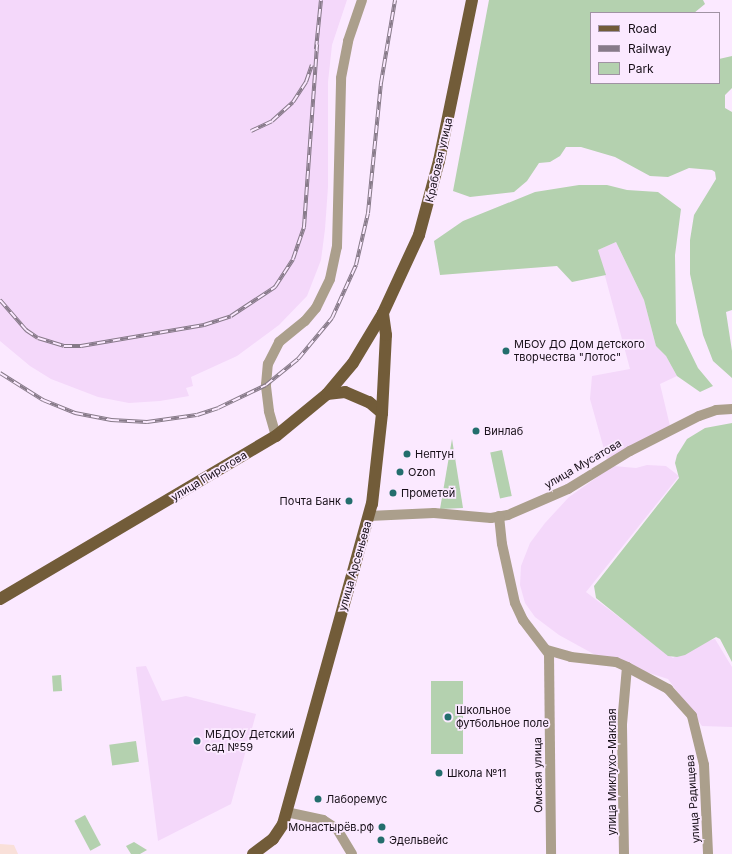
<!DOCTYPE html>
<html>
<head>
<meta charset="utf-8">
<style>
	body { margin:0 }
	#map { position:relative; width:732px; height:854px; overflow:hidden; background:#fbe9ff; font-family:Inter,sans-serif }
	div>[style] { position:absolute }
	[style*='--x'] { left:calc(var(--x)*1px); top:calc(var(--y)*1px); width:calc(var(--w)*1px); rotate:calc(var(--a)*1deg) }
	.commercial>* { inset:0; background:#f9e0d9 }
	.built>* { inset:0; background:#f4d8fa }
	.green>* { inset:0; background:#b4d1af; transform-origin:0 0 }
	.minor>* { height:10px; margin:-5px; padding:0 5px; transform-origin:5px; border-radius:5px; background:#ab9f8c }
	.major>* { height:12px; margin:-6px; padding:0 6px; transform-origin:6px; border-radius:6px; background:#725c39 }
	.rail>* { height:4px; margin-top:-2px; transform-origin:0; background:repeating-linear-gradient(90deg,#fbe9ff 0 8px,#877a89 0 16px); box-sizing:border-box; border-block:1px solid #877a89 }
	.dots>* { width:11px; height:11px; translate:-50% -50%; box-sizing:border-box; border:2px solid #fbe9ff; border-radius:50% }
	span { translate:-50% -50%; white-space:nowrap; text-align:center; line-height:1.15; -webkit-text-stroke:3.5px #fbe9ff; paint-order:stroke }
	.street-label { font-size:11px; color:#170f18 }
	.poi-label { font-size:11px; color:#170f18 }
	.left { translate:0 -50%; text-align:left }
	.right { translate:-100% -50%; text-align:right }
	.legend { position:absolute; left:590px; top:12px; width:130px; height:72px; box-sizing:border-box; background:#fbe9ff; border:1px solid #a092a3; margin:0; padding:5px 7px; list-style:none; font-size:12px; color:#170f18 }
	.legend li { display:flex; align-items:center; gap:8px; height:20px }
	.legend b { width:20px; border:1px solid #a092a3 }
</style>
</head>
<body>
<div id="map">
	<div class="commercial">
		<div style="clip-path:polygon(0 844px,14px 845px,18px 854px,0 854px)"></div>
	</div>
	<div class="built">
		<div style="clip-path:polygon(0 0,347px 0,332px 45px,328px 82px,328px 187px,325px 229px,321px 260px,307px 296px,279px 325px,237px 356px,191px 377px,193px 386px,186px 388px,189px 396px,160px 401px,129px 403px,98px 397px,51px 379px,30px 366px,0 341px)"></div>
		<div style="clip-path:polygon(616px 242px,644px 300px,656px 346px,666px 356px,677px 376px,660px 384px,670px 426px,607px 460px,590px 399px,592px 376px,630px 369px,598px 250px)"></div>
		<div style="clip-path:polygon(647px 465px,666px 466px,679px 476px,586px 592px,673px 658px,689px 646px,715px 639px,732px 667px,732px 727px,702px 726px,668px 679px,599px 657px,559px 635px,535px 617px,525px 603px,520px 585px,521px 566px,530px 543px,545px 523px,569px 497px,613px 466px,636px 468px)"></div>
		<div style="clip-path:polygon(146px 666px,162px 701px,186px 696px,256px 714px,231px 804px,158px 841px,136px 667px)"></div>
	</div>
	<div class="green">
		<div style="clip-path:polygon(489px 0,703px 0,705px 4px,694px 13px,591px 13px,591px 83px,719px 83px,719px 59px,732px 56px,732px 88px,725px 95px,725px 108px,732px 112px,732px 310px,726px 312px,732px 351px,732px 378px,713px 361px,703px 335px,690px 274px,690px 240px,694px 215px,716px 179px,715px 172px,712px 170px,689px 168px,668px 177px,650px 176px,615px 157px,581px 147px,566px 147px,560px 156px,550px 162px,539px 163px,527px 181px,514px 192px,470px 197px,453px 191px)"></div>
		<div style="clip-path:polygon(579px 185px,607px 185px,627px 190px,658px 192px,681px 209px,675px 255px,676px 323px,698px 368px,713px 386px,700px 392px,677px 376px,666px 356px,656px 346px,644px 300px,616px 242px,598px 250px,606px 275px,572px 282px,557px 266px,440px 275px,434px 241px,463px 221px,535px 192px)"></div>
		<div style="clip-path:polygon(732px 423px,732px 662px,720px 639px,716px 637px,685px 655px,677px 657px,668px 656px,596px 598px,594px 586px,679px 478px,675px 463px,677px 455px,687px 439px,705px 428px)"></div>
		<div style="clip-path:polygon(452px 439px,463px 508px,440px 509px)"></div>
		<div style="left:502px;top:450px;width:47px;height:12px;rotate:78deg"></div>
		<div style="left:61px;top:675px;width:16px;height:9px;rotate:86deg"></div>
		<div style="left:431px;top:681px;width:32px;height:73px"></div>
		<div style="left:136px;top:741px;width:21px;height:27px;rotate:82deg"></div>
		<div style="left:85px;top:815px;width:34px;height:12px;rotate:62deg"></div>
		<div style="clip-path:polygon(134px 842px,147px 850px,140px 854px,131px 854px,126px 846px)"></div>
	</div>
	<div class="minor">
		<div style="--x:276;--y:436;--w:26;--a:-106"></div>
		<div style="--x:269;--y:411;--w:26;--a:-97"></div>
		<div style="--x:266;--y:385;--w:21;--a:-85"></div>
		<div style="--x:268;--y:364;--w:25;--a:-63"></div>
		<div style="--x:279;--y:342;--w:33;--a:-39"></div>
		<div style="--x:305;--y:321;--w:17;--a:-50"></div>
		<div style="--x:316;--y:308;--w:32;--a:-64"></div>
		<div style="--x:330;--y:279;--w:33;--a:-78"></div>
		<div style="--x:337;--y:247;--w:169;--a:-88.6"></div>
		<div style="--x:341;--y:78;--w:38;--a:-79"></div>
		<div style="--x:348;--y:41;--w:43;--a:-71.1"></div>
		<div style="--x:369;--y:516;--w:65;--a:-2.6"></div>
		<div style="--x:434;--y:513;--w:57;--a:5"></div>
		<div style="--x:491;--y:518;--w:17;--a:-10"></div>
		<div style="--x:508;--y:515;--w:65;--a:-23.4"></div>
		<div style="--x:568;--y:489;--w:73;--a:-31.5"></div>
		<div style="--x:630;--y:451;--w:77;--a:-26.9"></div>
		<div style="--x:699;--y:416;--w:18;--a:-19"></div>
		<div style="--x:716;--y:410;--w:16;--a:-4"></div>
		<div style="--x:499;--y:516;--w:28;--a:84"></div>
		<div style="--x:502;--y:544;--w:60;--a:77.6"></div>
		<div style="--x:515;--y:603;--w:19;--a:65"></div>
		<div style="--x:523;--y:620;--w:43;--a:52.6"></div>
		<div style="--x:549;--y:654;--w:200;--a:89.4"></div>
		<div style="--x:547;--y:650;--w:25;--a:16"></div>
		<div style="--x:571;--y:657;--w:45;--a:6.3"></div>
		<div style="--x:616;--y:662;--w:12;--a:24"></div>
		<div style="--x:627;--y:667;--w:47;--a:28.2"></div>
		<div style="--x:668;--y:689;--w:36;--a:48"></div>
		<div style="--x:692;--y:716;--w:50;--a:76.2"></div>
		<div style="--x:704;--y:765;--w:89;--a:87.4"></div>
		<div style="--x:286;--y:812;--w:38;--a:12"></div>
		<div style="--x:323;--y:820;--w:17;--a:33"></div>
		<div style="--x:337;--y:829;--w:29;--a:59"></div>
		<div style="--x:624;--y:854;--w:130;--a:-90.9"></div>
		<div style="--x:622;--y:724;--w:57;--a:-85"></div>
	</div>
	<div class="major">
		<div style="--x:327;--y:394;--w:18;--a:-6"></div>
		<div style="--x:345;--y:392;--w:26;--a:23"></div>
		<div style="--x:369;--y:402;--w:17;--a:40"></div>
		<div style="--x:0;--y:599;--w:321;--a:-30.6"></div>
		<div style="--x:276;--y:436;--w:66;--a:-39.5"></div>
		<div style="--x:327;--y:394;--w:40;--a:-50"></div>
		<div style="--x:353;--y:363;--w:58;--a:-59"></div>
		<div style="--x:383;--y:313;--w:86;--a:-65.2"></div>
		<div style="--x:419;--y:235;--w:77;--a:-74.9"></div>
		<div style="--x:439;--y:161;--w:164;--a:-78.4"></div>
		<div style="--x:253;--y:854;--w:25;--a:-37"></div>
		<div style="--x:273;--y:839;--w:18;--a:-56"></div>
		<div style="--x:283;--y:824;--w:332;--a:-74.5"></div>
		<div style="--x:372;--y:504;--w:92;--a:-83.7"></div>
		<div style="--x:382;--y:413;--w:78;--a:-87.1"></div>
		<div style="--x:386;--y:335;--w:22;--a:-98"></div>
	</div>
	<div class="rail">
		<div style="--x:316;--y:49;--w:49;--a:-84.2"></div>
		<div style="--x:251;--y:131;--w:23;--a:-25"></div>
		<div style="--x:272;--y:121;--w:28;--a:-42"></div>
		<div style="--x:293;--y:102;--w:24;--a:-57"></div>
		<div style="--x:306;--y:82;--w:18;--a:-71"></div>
		<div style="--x:0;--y:300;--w:40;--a:49"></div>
		<div style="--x:26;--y:330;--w:14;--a:34"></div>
		<div style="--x:38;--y:338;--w:27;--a:17"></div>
		<div style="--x:64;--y:346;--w:17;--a:0"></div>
		<div style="--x:81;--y:346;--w:125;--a:-9.7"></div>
		<div style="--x:204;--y:325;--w:28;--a:-18"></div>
		<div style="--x:231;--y:316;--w:53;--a:-33.4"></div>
		<div style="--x:275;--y:287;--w:33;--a:-57"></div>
		<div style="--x:293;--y:259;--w:34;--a:-71"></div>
		<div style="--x:304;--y:227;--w:183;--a:-85.9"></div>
		<div style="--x:0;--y:373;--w:51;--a:32.1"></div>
		<div style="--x:43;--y:400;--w:35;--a:22"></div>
		<div style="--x:75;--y:413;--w:37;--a:11"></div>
		<div style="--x:111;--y:420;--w:36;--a:3"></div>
		<div style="--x:147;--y:422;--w:50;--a:-8"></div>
		<div style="--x:197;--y:415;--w:22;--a:-18"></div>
		<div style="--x:218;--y:408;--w:53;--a:-25.6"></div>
		<div style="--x:266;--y:385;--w:41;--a:-39.1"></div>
		<div style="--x:298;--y:359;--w:53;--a:-50.3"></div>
		<div style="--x:332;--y:318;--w:58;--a:-65.6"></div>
		<div style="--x:356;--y:265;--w:53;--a:-77"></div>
		<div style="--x:368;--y:213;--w:131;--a:-84.3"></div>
		<div style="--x:381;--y:83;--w:84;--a:-80.4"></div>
	</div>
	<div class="dots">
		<div style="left:506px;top:351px;background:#236e6d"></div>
		<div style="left:476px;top:431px;background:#236e6d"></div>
		<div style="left:407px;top:454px;background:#236e6d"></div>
		<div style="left:400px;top:472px;background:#236e6d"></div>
		<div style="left:393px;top:493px;background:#236e6d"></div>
		<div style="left:349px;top:501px;background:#236e6d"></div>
		<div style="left:448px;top:717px;background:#236e6d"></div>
		<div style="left:197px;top:741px;background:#236e6d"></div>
		<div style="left:439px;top:773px;background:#236e6d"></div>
		<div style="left:318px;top:799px;background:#236e6d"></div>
		<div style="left:382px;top:827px;background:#236e6d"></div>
		<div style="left:381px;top:840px;background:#236e6d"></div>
	</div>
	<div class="street-label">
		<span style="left:439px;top:160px;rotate:-77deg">Крабовая улица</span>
		<span style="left:583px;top:464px;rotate:-30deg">улица Мусатова</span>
		<span style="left:209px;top:476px;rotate:-31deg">улица Пирогова</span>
		<span style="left:355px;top:566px;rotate:-74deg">улица Арсеньева</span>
		<span style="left:612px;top:772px;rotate:-90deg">улица Миклухо-Маклая</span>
		<span style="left:538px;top:775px;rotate:-91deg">Омская улица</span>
		<span style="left:693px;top:799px;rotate:-94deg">улица Радищева</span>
	</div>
	<div class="poi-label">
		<span class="left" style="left:514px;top:351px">МБОУ ДО Дом детского<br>творчества "Лотос"</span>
		<span class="left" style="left:484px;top:431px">Винлаб</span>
		<span class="left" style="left:415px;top:454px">Нептун</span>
		<span class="left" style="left:408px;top:472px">Ozon</span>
		<span class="left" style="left:401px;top:493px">Прометей</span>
		<span class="right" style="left:341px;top:501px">Почта Банк</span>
		<span class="left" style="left:456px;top:717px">Школьное<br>футбольное поле</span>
		<span class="left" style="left:205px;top:741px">МБДОУ Детский<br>сад №59</span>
		<span class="left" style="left:447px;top:773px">Школа №11</span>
		<span class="left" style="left:326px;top:799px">Лаборемус</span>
		<span class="right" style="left:374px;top:827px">Монастырёв.рф</span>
		<span class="left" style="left:389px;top:840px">Эдельвейс</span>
	</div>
	<ul class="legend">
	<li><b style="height:5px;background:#725c39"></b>Road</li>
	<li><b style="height:5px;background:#877a89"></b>Railway</li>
	<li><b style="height:11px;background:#b4d1af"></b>Park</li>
	</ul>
</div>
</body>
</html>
